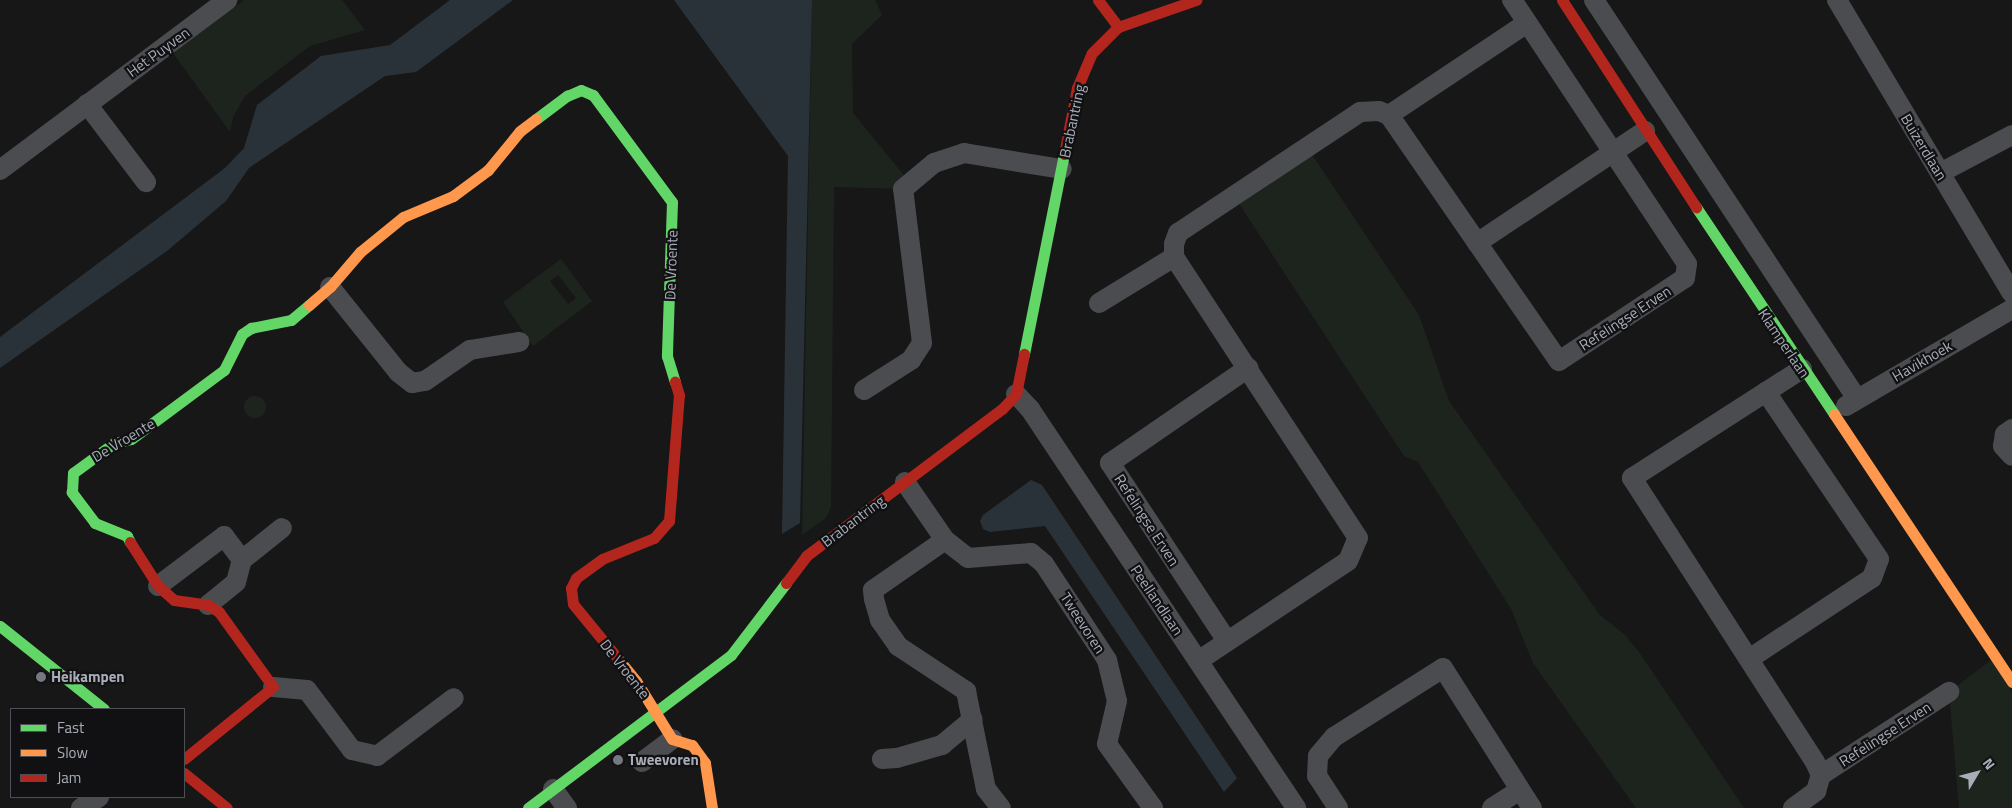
<!DOCTYPE html>
<html>
<head>
<meta charset="utf-8">
<style>
	body { margin:0 }
	#map { position:relative; width:2012px; height:808px; overflow:hidden; background:#171717; font-family:"Titillium Web",sans-serif }
	div>[style] { position:absolute }
	[style*='--x'] { left:calc(var(--x)*1px); top:calc(var(--y)*1px); width:calc(var(--w)*1px); rotate:calc(var(--a)*1deg) }
	.green>* { inset:0; background:#1d241e }
	.round { border-radius:50% }
	.water>* { inset:0; background:#2a3239 }
	.street>* { height:20px; margin:-10px; padding:0 10px; transform-origin:10px; border-radius:10px; background:#4b4c50 }
	.fast>* { height:11px; margin:-5.5px; padding:0 5.5px; transform-origin:5.5px; border-radius:5.5px; background:#63d668 }
	.slow>* { height:11px; margin:-5.5px; padding:0 5.5px; transform-origin:5.5px; border-radius:5.5px; background:#ff974d }
	.jam>* { height:11px; margin:-5.5px; padding:0 5.5px; transform-origin:5.5px; border-radius:5.5px; background:#b3261e }
	.dots>* { width:14px; height:14px; translate:-50% -50%; box-sizing:border-box; border:2px solid #111113; border-radius:50% }
	span { translate:-50% -50%; white-space:nowrap; text-align:center; line-height:1.15; -webkit-text-stroke:4.5px #111113; paint-order:stroke }
	.street-label { font-size:15px; color:#a8adb8 }
	.poi-label { font-size:15px; color:#a8adb8; font-weight:700 }
	.left { translate:0 -50%; text-align:left }
	.legend { position:absolute; left:10px; top:708px; width:175px; height:90px; box-sizing:border-box; background:#111113; border:1px solid #4d4f55; margin:0; padding:6px 9px; list-style:none; font-size:15px; color:#a8adb8 }
	.legend li { display:flex; align-items:center; gap:10px; height:25px }
	.legend b { width:25px; border:1px solid #4d4f55 }
	.north { position:absolute; left:1952px; top:748px; width:50px; height:50px; -webkit-text-stroke:4px #111113; paint-order:stroke; rotate:53deg; font-size:14px; font-weight:700; line-height:20px; text-align:center; color:#a8adb8 }
	.north::after { content:''; display:block; margin:auto; width:18px; height:22px; background:#a8adb8; clip-path:polygon(50% 0,100% 100%,50% 72%,0 100%) }
</style>
</head>
<body>
<div id="map">
	<div class="green">
		<div style="clip-path:polygon(244px 0,342px 0,365px 30px,310px 46px,245px 96px,233px 117px,230px 132px,173px 53px)"></div>
		<div style="clip-path:polygon(812px 0,875px 0,882px 15px,852px 44px,853px 113px,903px 174px,903px 189px,834px 187px,831px 507px,826px 518px,802px 535px)"></div>
		<div style="clip-path:polygon(1307px 147px,1419px 315px,1449px 401px,1599px 614px,1625px 635px,1639px 652px,1744px 808px,1636px 808px,1533px 663px,1511px 609px,1418px 462px,1404px 456px,1234px 196px)"></div>
		<div style="clip-path:polygon(evenodd,561px 259px,592px 301px,533px 346px,503px 302px,561px 259px,558px 275px,576px 298px,568px 304px,550px 281px,558px 275px)"></div>
		<div class="round" style="left:244px;top:396px;width:22px;height:22px"></div>
		<div style="clip-path:polygon(1995px 657px,2012px 693px,2012px 808px,1959px 808px,1949px 692px)"></div>
	</div>
	<div class="water">
		<div style="clip-path:polygon(450px 0,513px 0,416px 72px,385px 76px,249px 168px,226px 201px,167px 251px,0 368px,0 337px,225px 168px,244px 148px,257px 105px,321px 56px,390px 45px)"></div>
		<div style="clip-path:polygon(674px 0,812px 0,800px 523px,782px 534px,788px 156px)"></div>
		<div style="clip-path:polygon(1031px 480px,1042px 485px,1237px 778px,1224px 792px,1045px 526px,990px 532px,983px 529px,980px 521px,983px 515px)"></div>
	</div>
	<div class="street">
		<div style="--x:1594;--y:0;--w:478;--a:56.6"></div>
		<div style="--x:1837;--y:0;--w:341;--a:59.2"></div>
		<div style="--x:87;--y:104;--w:98;--a:52.9"></div>
		<div style="--x:1389;--y:115;--w:166;--a:-33.7"></div>
		<div style="--x:0;--y:170;--w:284;--a:-36.8"></div>
		<div style="--x:1940;--y:173;--w:81;--a:-27.8"></div>
		<div style="--x:1477;--y:243;--w:202;--a:-33.7"></div>
		<div style="--x:330;--y:287;--w:109;--a:51.3"></div>
		<div style="--x:398;--y:372;--w:18;--a:38"></div>
		<div style="--x:412;--y:383;--w:13;--a:-9"></div>
		<div style="--x:425;--y:381;--w:55;--a:-34.6"></div>
		<div style="--x:470;--y:350;--w:50;--a:-9.3"></div>
		<div style="--x:1099;--y:303;--w:88;--a:-31.5"></div>
		<div style="--x:864;--y:390;--w:56;--a:-32.6"></div>
		<div style="--x:911;--y:360;--w:20;--a:-57"></div>
		<div style="--x:922;--y:343;--w:155;--a:-97"></div>
		<div style="--x:903;--y:189;--w:40;--a:-40"></div>
		<div style="--x:934;--y:163;--w:32;--a:-18"></div>
		<div style="--x:964;--y:153;--w:99;--a:9.3"></div>
		<div style="--x:1016;--y:394;--w:21;--a:47"></div>
		<div style="--x:1030;--y:409;--w:480;--a:56.3"></div>
		<div style="--x:1846;--y:406;--w:192;--a:-30.3"></div>
		<div style="--x:2012;--y:429;--w:9;--a:144"></div>
		<div style="--x:2005;--y:434;--w:12;--a:99"></div>
		<div style="--x:2003;--y:446;--w:13;--a:48"></div>
		<div style="--x:905;--y:482;--w:70;--a:55.4"></div>
		<div style="--x:945;--y:540;--w:29;--a:38"></div>
		<div style="--x:968;--y:558;--w:63;--a:-4.5"></div>
		<div style="--x:1031;--y:553;--w:17;--a:40"></div>
		<div style="--x:1044;--y:564;--w:115;--a:56.7"></div>
		<div style="--x:1107;--y:660;--w:42;--a:76.3"></div>
		<div style="--x:1117;--y:701;--w:44;--a:103.1"></div>
		<div style="--x:1107;--y:744;--w:79;--a:54.3"></div>
		<div style="--x:945;--y:540;--w:88;--a:145.2"></div>
		<div style="--x:873;--y:590;--w:9;--a:84"></div>
		<div style="--x:874;--y:599;--w:22;--a:74"></div>
		<div style="--x:880;--y:620;--w:32;--a:55"></div>
		<div style="--x:898;--y:646;--w:82;--a:33.5"></div>
		<div style="--x:966;--y:691;--w:100;--a:78.5"></div>
		<div style="--x:986;--y:789;--w:24;--a:52"></div>
		<div style="--x:158;--y:586;--w:83;--a:-37.1"></div>
		<div style="--x:224;--y:536;--w:30;--a:53"></div>
		<div style="--x:208;--y:605;--w:36;--a:-39"></div>
		<div style="--x:236;--y:582;--w:23;--a:-75"></div>
		<div style="--x:242;--y:560;--w:51;--a:-38.7"></div>
		<div style="--x:1227;--y:641;--w:213;--a:-123.3"></div>
		<div style="--x:1110;--y:463;--w:168;--a:-34.5"></div>
		<div style="--x:1749;--y:659;--w:147;--a:-33.4"></div>
		<div style="--x:1872;--y:578;--w:20;--a:-70"></div>
		<div style="--x:1879;--y:559;--w:202;--a:-124.1"></div>
		<div style="--x:1198;--y:661;--w:180;--a:-33.7"></div>
		<div style="--x:1348;--y:561;--w:25;--a:-67"></div>
		<div style="--x:1358;--y:538;--w:336;--a:-123.2"></div>
		<div style="--x:1174;--y:257;--w:13;--a:-90"></div>
		<div style="--x:1174;--y:244;--w:12;--a:-70"></div>
		<div style="--x:1178;--y:233;--w:219;--a:-33.6"></div>
		<div style="--x:1360;--y:112;--w:19;--a:-3"></div>
		<div style="--x:1379;--y:111;--w:11;--a:22"></div>
		<div style="--x:1389;--y:115;--w:299;--a:55.4"></div>
		<div style="--x:1559;--y:361;--w:151;--a:-33.4"></div>
		<div style="--x:1685;--y:278;--w:14;--a:-82"></div>
		<div style="--x:1687;--y:264;--w:317;--a:-123.5"></div>
		<div style="--x:273;--y:687;--w:34;--a:5"></div>
		<div style="--x:307;--y:690;--w:75;--a:53.1"></div>
		<div style="--x:352;--y:750;--w:26;--a:13"></div>
		<div style="--x:377;--y:756;--w:96;--a:-37"></div>
		<div style="--x:882;--y:759;--w:15;--a:-4"></div>
		<div style="--x:897;--y:758;--w:47;--a:-16.1"></div>
		<div style="--x:942;--y:745;--w:40;--a:-40"></div>
		<div style="--x:642;--y:762;--w:38;--a:-37"></div>
		<div style="--x:1821;--y:775;--w:153;--a:-33"></div>
		<div style="--x:553;--y:789;--w:24;--a:54"></div>
		<div style="--x:81;--y:808;--w:21;--a:-31"></div>
		<div style="--x:1338;--y:808;--w:38;--a:-123"></div>
		<div style="--x:1317;--y:776;--w:20;--a:-87"></div>
		<div style="--x:1318;--y:756;--w:25;--a:-50"></div>
		<div style="--x:1334;--y:737;--w:129;--a:-32.3"></div>
		<div style="--x:1443;--y:668;--w:166;--a:57.6"></div>
		<div style="--x:1492;--y:808;--w:33;--a:-33"></div>
		<div style="--x:1793;--y:808;--w:29;--a:-36"></div>
		<div style="--x:1816;--y:791;--w:17;--a:-73"></div>
		<div style="--x:1821;--y:775;--w:14;--a:-115"></div>
		<div style="--x:1815;--y:762;--w:338;--a:-122.8"></div>
		<div style="--x:1632;--y:478;--w:202;--a:-32.7"></div>
	</div>
	<div class="fast">
		<div style="--x:536;--y:119;--w:39;--a:-37"></div>
		<div style="--x:567;--y:96;--w:15;--a:-23"></div>
		<div style="--x:581;--y:90;--w:13;--a:23"></div>
		<div style="--x:593;--y:95;--w:133;--a:53.6"></div>
		<div style="--x:672;--y:202;--w:154;--a:91.9"></div>
		<div style="--x:667;--y:356;--w:27;--a:73"></div>
		<div style="--x:1696;--y:207;--w:249;--a:56.3"></div>
		<div style="--x:1024;--y:354;--w:204;--a:-78.7"></div>
		<div style="--x:130;--y:542;--w:7;--a:-117"></div>
		<div style="--x:127;--y:536;--w:35;--a:-158"></div>
		<div style="--x:95;--y:523;--w:39;--a:-127"></div>
		<div style="--x:72;--y:492;--w:19;--a:-87"></div>
		<div style="--x:73;--y:473;--w:51;--a:-36.2"></div>
		<div style="--x:114;--y:443;--w:17;--a:-13"></div>
		<div style="--x:131;--y:439;--w:116;--a:-36.6"></div>
		<div style="--x:224;--y:370;--w:40;--a:-63.4"></div>
		<div style="--x:242;--y:334;--w:11;--a:-34"></div>
		<div style="--x:251;--y:328;--w:41;--a:-11.3"></div>
		<div style="--x:291;--y:320;--w:23;--a:-40"></div>
		<div style="--x:0;--y:626;--w:133;--a:38.6"></div>
		<div style="--x:528;--y:808;--w:254;--a:-37"></div>
		<div style="--x:731;--y:655;--w:91;--a:-52.6"></div>
	</div>
	<div class="slow">
		<div style="--x:309;--y:305;--w:28;--a:-41"></div>
		<div style="--x:330;--y:287;--w:46;--a:-49.4"></div>
		<div style="--x:360;--y:252;--w:55;--a:-39.1"></div>
		<div style="--x:403;--y:217;--w:54;--a:-22.8"></div>
		<div style="--x:453;--y:196;--w:44;--a:-36.6"></div>
		<div style="--x:488;--y:170;--w:50;--a:-50.6"></div>
		<div style="--x:520;--y:131;--w:20;--a:-37"></div>
		<div style="--x:1834;--y:414;--w:322;--a:56.4"></div>
		<div style="--x:619;--y:660;--w:27;--a:51"></div>
		<div style="--x:636;--y:681;--w:68;--a:58.2"></div>
		<div style="--x:672;--y:739;--w:21;--a:17"></div>
		<div style="--x:692;--y:745;--w:22;--a:54"></div>
		<div style="--x:705;--y:763;--w:46;--a:81.2"></div>
	</div>
	<div class="jam">
		<div style="--x:1098;--y:0;--w:34;--a:53"></div>
		<div style="--x:1562;--y:0;--w:247;--a:57.1"></div>
		<div style="--x:1064;--y:154;--w:67;--a:-78.9"></div>
		<div style="--x:1077;--y:88;--w:38;--a:-67"></div>
		<div style="--x:1092;--y:53;--w:37;--a:-45"></div>
		<div style="--x:1118;--y:27;--w:83;--a:-19.1"></div>
		<div style="--x:130;--y:542;--w:52;--a:57.5"></div>
		<div style="--x:158;--y:586;--w:21;--a:41"></div>
		<div style="--x:174;--y:600;--w:34;--a:8"></div>
		<div style="--x:208;--y:605;--w:13;--a:32"></div>
		<div style="--x:219;--y:612;--w:92;--a:54.2"></div>
		<div style="--x:273;--y:687;--w:114;--a:141"></div>
		<div style="--x:786;--y:583;--w:34;--a:-53"></div>
		<div style="--x:806;--y:556;--w:245;--a:-36.9"></div>
		<div style="--x:1002;--y:409;--w:21;--a:-47"></div>
		<div style="--x:1016;--y:394;--w:41;--a:-78.7"></div>
		<div style="--x:619;--y:660;--w:72;--a:-129.4"></div>
		<div style="--x:573;--y:604;--w:16;--a:-97"></div>
		<div style="--x:571;--y:588;--w:11;--a:-63"></div>
		<div style="--x:576;--y:578;--w:32;--a:-36"></div>
		<div style="--x:602;--y:559;--w:56;--a:-22"></div>
		<div style="--x:654;--y:538;--w:23;--a:-49"></div>
		<div style="--x:669;--y:521;--w:126;--a:-85.5"></div>
		<div style="--x:679;--y:395;--w:14;--a:-107"></div>
		<div style="--x:184;--y:773;--w:55;--a:39.1"></div>
	</div>
	<div class="dots">
		<div style="left:41px;top:677px;background:#757880"></div>
		<div style="left:618px;top:760px;background:#757880"></div>
	</div>
	<div class="street-label">
		<span style="left:158px;top:52px;rotate:-36deg">Het Puyven</span>
		<span style="left:1072px;top:121px;rotate:-78deg">Brabantring</span>
		<span style="left:1924px;top:147px;rotate:59deg">Buizerdlaan</span>
		<span style="left:671px;top:265px;rotate:-88deg">De Vroente</span>
		<span style="left:1625px;top:318px;rotate:-33deg">Refelingse Erven</span>
		<span style="left:1784px;top:343px;rotate:56deg">Klamperlaan</span>
		<span style="left:1922px;top:361px;rotate:-30deg">Havikhoek</span>
		<span style="left:123px;top:440px;rotate:-31deg">De Vroente</span>
		<span style="left:1147px;top:520px;rotate:57deg">Refelingse Erven</span>
		<span style="left:853px;top:521px;rotate:-37deg">Brabantring</span>
		<span style="left:1157px;top:600px;rotate:56deg">Peellandlaan</span>
		<span style="left:1083px;top:623px;rotate:57deg">Tweevoren</span>
		<span style="left:625px;top:669px;rotate:52deg">De Vroente</span>
		<span style="left:1885px;top:734px;rotate:-33deg">Refelingse Erven</span>
	</div>
	<div class="poi-label">
		<span class="left" style="left:51px;top:677px">Heikampen</span>
		<span class="left" style="left:628px;top:760px">Tweevoren</span>
	</div>
	<ul class="legend">
	<li><b style="height:6px;background:#63d668"></b>Fast</li>
	<li><b style="height:6px;background:#ff974d"></b>Slow</li>
	<li><b style="height:6px;background:#b3261e"></b>Jam</li>
	</ul>
	<div class="north">N</div>
</div>
</body>
</html>
